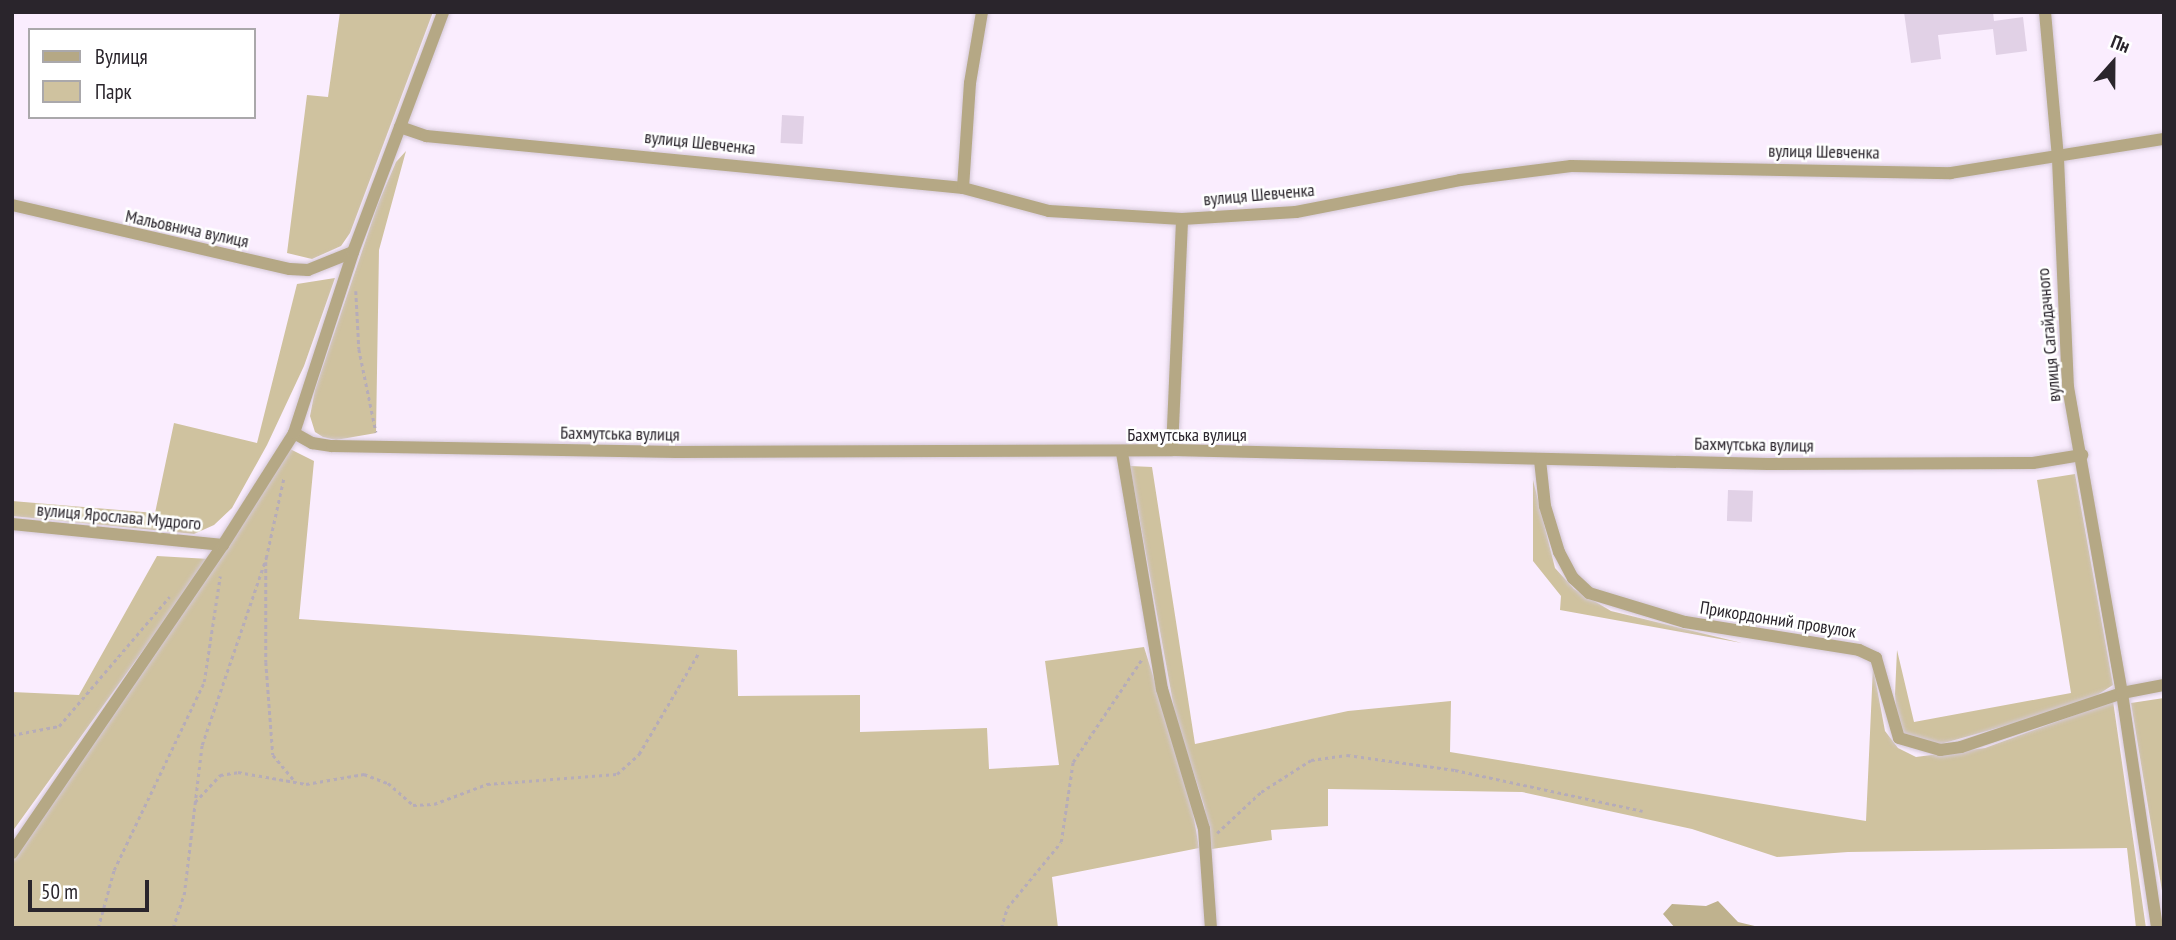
<!DOCTYPE html>
<html>
<head>
<meta charset="utf-8">
<style>
	body { margin:0 }
	#map { position:relative; width:2176px; height:940px; overflow:hidden; background:#faedfe; font-family:"PT Sans Narrow",sans-serif }
	div>[style] { position:absolute }
	[style*='--x'] { left:calc(var(--x)*1px); top:calc(var(--y)*1px); width:calc(var(--w)*1px); rotate:calc(var(--a)*1deg) }
	.green>* { inset:0; background:#cfc29f }
	.forest>* { inset:0; background:#bfb28e }
	.building>* { inset:0; background:#e1d1e6; transform-origin:0 0 }
	.path>* { height:2.5px; margin-top:-1.25px; transform-origin:0; background:repeating-linear-gradient(90deg,#b6acb9 0 3.5px,transparent 0 7px) }
	.roads { filter:drop-shadow(0 0 2px #d5c9d8) drop-shadow(0 0 2px #d5c9d8) }
	.street>* { height:12px; margin:-6px; padding:0 6px; transform-origin:6px; border-radius:6px; background:#b5a885 }
	span { translate:-50% -50%; white-space:nowrap; text-align:center; line-height:1.15; -webkit-text-stroke:5px #fff; paint-order:stroke }
	.street-label { font-size:18px; color:#2a252c }
	.frame { position:absolute; inset:0; border:14px solid #2a252c; pointer-events:none }
	.legend { position:absolute; left:28px; top:28px; width:228px; height:91px; box-sizing:border-box; background:#fff; border:2px solid #aaa8ab; margin:0; padding:9px 12px; list-style:none; font-size:21px; color:#2a252c }
	.legend li { display:flex; align-items:center; gap:14px; height:35px }
	.legend b { width:35px; border:2px solid #aaa8ab }
	.north { position:absolute; left:2078px; top:28px; width:70px; height:70px; -webkit-text-stroke:5px #fff; paint-order:stroke; rotate:21deg; font-size:19px; font-weight:700; line-height:28px; text-align:center; color:#2a252c }
	.north::after { content:''; display:block; margin:auto; width:24px; height:32px; background:#2a252c; clip-path:polygon(50% 0,100% 100%,50% 72%,0 100%) }
	.scale { position:absolute; left:28px; top:880px; width:121px; height:32px; box-sizing:border-box; border:4px solid #2a252c; border-top:0; padding-left:9px; font-size:21px; line-height:24px; white-space:nowrap; color:#2a252c; -webkit-text-stroke:5px #fff; paint-order:stroke }
</style>
</head>
<body>
<div id="map">
	<div class="green">
		<div style="clip-path:polygon(340px 12px,433px 12px,350px 233px,341px 246px,312px 259px,287px 253px,307px 95px,328px 97px)"></div>
		<div style="clip-path:polygon(406px 151px,379px 250px,376px 433px,336px 440px,323px 437px,315px 432px,310px 416px,315px 390px,378px 204px,396px 162px)"></div>
		<div style="clip-path:polygon(335px 278px,304px 366px,267px 445px,232px 508px,214px 525px,194px 534px,12px 516px,12px 501px,155px 513px,174px 423px,257px 443px,297px 284px)"></div>
		<div style="clip-path:polygon(290px 449px,314px 461px,299px 619px,737px 650px,738px 696px,860px 695px,860px 732px,987px 728px,989px 769px,1059px 765px,1045px 661px,1144px 647px,1190px 795px,1199px 848px,1052px 877px,1058px 928px,12px 928px,12px 862px,25px 840px)"></div>
		<div style="clip-path:polygon(1130px 466px,1152px 467px,1195px 744px,1348px 711px,1451px 701px,1450px 752px,1866px 821px,1873px 667px,1885px 731px,1898px 748px,1916px 757px,1985px 748px,2113px 701px,2146px 928px,2136px 928px,2127px 848px,1848px 852px,1777px 857px,1692px 829px,1522px 792px,1328px 789px,1328px 826px,1271px 830px,1272px 840px,1212px 849px,1204px 805px,1176px 719px)"></div>
		<div style="clip-path:polygon(2075px 474px,2113px 685px,2083px 704px,1937px 745px,1904px 733px,1897px 721px,1895px 694px,1897px 650px,1914px 722px,2071px 693px,2037px 480px)"></div>
		<div style="clip-path:polygon(1533px 480px,1555px 568px,1574px 589px,1611px 611px,1742px 643px,1560px 610px,1561px 596px,1533px 561px)"></div>
		<div style="clip-path:polygon(157px 556px,209px 559px,12px 832px,12px 692px,79px 695px)"></div>
		<div style="clip-path:polygon(2164px 698px,2164px 903px,2131px 703px)"></div>
	</div>
	<div class="forest">
		<div style="clip-path:polygon(1718px 901px,1738px 922px,1763px 928px,1675px 928px,1663px 914px,1672px 904px,1706px 906px)"></div>
	</div>
	<div class="building">
		<div style="clip-path:polygon(1904px 12px,1993px 12px,1994px 21px,2023px 17px,2027px 51px,1996px 55px,1993px 29px,1938px 35px,1941px 59px,1911px 63px)"></div>
		<div style="left:782px;top:115px;width:22px;height:28px;rotate:3deg"></div>
		<div style="left:1728px;top:490px;width:25px;height:31px;rotate:2deg"></div>
	</div>
	<div class="path">
		<div style="--x:356;--y:291;--w:58;--a:87"></div>
		<div style="--x:359;--y:349;--w:85;--a:78.4"></div>
		<div style="--x:266;--y:562;--w:100;--a:90"></div>
		<div style="--x:266;--y:662;--w:93;--a:85.7"></div>
		<div style="--x:273;--y:755;--w:34;--a:50"></div>
		<div style="--x:12;--y:735;--w:48;--a:-10.8"></div>
		<div style="--x:59;--y:726;--w:170;--a:-49.5"></div>
		<div style="--x:195;--y:802;--w:37;--a:-47"></div>
		<div style="--x:220;--y:775;--w:18;--a:-9"></div>
		<div style="--x:238;--y:772;--w:69;--a:10"></div>
		<div style="--x:306;--y:784;--w:59;--a:-9.8"></div>
		<div style="--x:364;--y:774;--w:26;--a:21"></div>
		<div style="--x:388;--y:783;--w:33;--a:41"></div>
		<div style="--x:413;--y:805;--w:21;--a:-3"></div>
		<div style="--x:434;--y:804;--w:57;--a:-20.7"></div>
		<div style="--x:487;--y:784;--w:130;--a:-4.4"></div>
		<div style="--x:617;--y:774;--w:30;--a:-42"></div>
		<div style="--x:639;--y:754;--w:116;--a:-59.5"></div>
		<div style="--x:1217;--y:833;--w:60;--a:-43"></div>
		<div style="--x:1261;--y:792;--w:59;--a:-32.6"></div>
		<div style="--x:1311;--y:760;--w:36;--a:-8"></div>
		<div style="--x:1347;--y:755;--w:109;--a:7.9"></div>
		<div style="--x:1455;--y:770;--w:192;--a:12.3"></div>
		<div style="--x:98;--y:928;--w:60;--a:-74.6"></div>
		<div style="--x:114;--y:870;--w:208;--a:-64.4"></div>
		<div style="--x:204;--y:682;--w:107;--a:-81.4"></div>
		<div style="--x:173;--y:928;--w:35;--a:-72"></div>
		<div style="--x:184;--y:895;--w:151;--a:-83.2"></div>
		<div style="--x:202;--y:745;--w:198;--a:-71.1"></div>
		<div style="--x:266;--y:558;--w:83;--a:-77.5"></div>
		<div style="--x:1001;--y:928;--w:21;--a:-73"></div>
		<div style="--x:1007;--y:908;--w:85;--a:-50.7"></div>
		<div style="--x:1061;--y:842;--w:81;--a:-81.5"></div>
		<div style="--x:1073;--y:762;--w:124;--a:-56.2"></div>
	</div>
	<div class="roads">
		<div class="street">
			<div style="--x:2045;--y:12;--w:148;--a:84.9"></div>
			<div style="--x:2058;--y:159;--w:228;--a:87.5"></div>
			<div style="--x:2068;--y:387;--w:311;--a:80"></div>
			<div style="--x:2122;--y:693;--w:238;--a:81.5"></div>
			<div style="--x:400;--y:127;--w:28;--a:19"></div>
			<div style="--x:426;--y:136;--w:540;--a:5.53"></div>
			<div style="--x:963;--y:188;--w:89;--a:15"></div>
			<div style="--x:1049;--y:211;--w:133;--a:3.4"></div>
			<div style="--x:1182;--y:219;--w:114;--a:-3.5"></div>
			<div style="--x:1296;--y:212;--w:167;--a:-11"></div>
			<div style="--x:1460;--y:180;--w:112;--a:-7.2"></div>
			<div style="--x:1571;--y:166;--w:380;--a:1.1"></div>
			<div style="--x:1951;--y:173;--w:216;--a:-9.1"></div>
			<div style="--x:963;--y:188;--w:105;--a:-86.2"></div>
			<div style="--x:970;--y:83;--w:72;--a:-80.4"></div>
			<div style="--x:12;--y:205;--w:285;--a:13"></div>
			<div style="--x:290;--y:269;--w:18;--a:3"></div>
			<div style="--x:308;--y:270;--w:48;--a:-21.8"></div>
			<div style="--x:294;--y:433;--w:21;--a:29"></div>
			<div style="--x:312;--y:443;--w:20;--a:9"></div>
			<div style="--x:332;--y:446;--w:345;--a:1"></div>
			<div style="--x:677;--y:452;--w:495;--a:-0.2"></div>
			<div style="--x:1172;--y:450;--w:596;--a:1.35"></div>
			<div style="--x:1768;--y:464;--w:265;--a:-0.2"></div>
			<div style="--x:2033;--y:463;--w:50;--a:-9.3"></div>
			<div style="--x:1172;--y:450;--w:231;--a:-87.5"></div>
			<div style="--x:1122;--y:453;--w:239;--a:80.4"></div>
			<div style="--x:1162;--y:689;--w:146;--a:73.3"></div>
			<div style="--x:1204;--y:829;--w:99;--a:86"></div>
			<div style="--x:1540;--y:460;--w:46;--a:83.8"></div>
			<div style="--x:1545;--y:506;--w:48;--a:73.1"></div>
			<div style="--x:1559;--y:552;--w:30;--a:62"></div>
			<div style="--x:1573;--y:578;--w:22;--a:43"></div>
			<div style="--x:1589;--y:593;--w:100;--a:16.8"></div>
			<div style="--x:1685;--y:622;--w:176;--a:9.1"></div>
			<div style="--x:1859;--y:650;--w:19;--a:25"></div>
			<div style="--x:1876;--y:658;--w:83;--a:74"></div>
			<div style="--x:1899;--y:738;--w:43;--a:16.3"></div>
			<div style="--x:1940;--y:750;--w:21;--a:-8"></div>
			<div style="--x:1961;--y:747;--w:170;--a:-18.5"></div>
			<div style="--x:2122;--y:693;--w:43;--a:-10.8"></div>
			<div style="--x:12;--y:524;--w:212;--a:5.7"></div>
			<div style="--x:12;--y:853;--w:373;--a:-55.6"></div>
			<div style="--x:223;--y:545;--w:133;--a:-57.6"></div>
			<div style="--x:294;--y:433;--w:190;--a:-71.9"></div>
			<div style="--x:353;--y:252;--w:256;--a:-69.4"></div>
		</div>
	</div>
	<div class="street-label">
		<span style="left:700px;top:143px;rotate:6deg">вулиця Шевченка</span>
		<span style="left:1824px;top:152px;rotate:1deg">вулиця Шевченка</span>
		<span style="left:1259px;top:195px;rotate:-5deg">вулиця Шевченка</span>
		<span style="left:187px;top:229px;rotate:12deg">Мальовнича вулиця</span>
		<span style="left:2049px;top:335px;rotate:-95deg">вулиця Сагайдачного</span>
		<span style="left:620px;top:434px;rotate:1deg">Бахмутська вулиця</span>
		<span style="left:1187px;top:435px">Бахмутська вулиця</span>
		<span style="left:1754px;top:445px;rotate:1deg">Бахмутська вулиця</span>
		<span style="left:119px;top:517px;rotate:5deg">вулиця Ярослава Мудрого</span>
		<span style="left:1778px;top:620px;rotate:9deg">Прикордонний провулок</span>
	</div>
	<div class="frame"></div>
	<ul class="legend">
	<li><b style="height:9px;background:#b5a885"></b>Вулиця</li>
	<li><b style="height:19px;background:#cfc29f"></b>Парк</li>
	</ul>
	<div class="north">Пн</div>
	<div class="scale">50 m</div>
</div>
</body>
</html>
